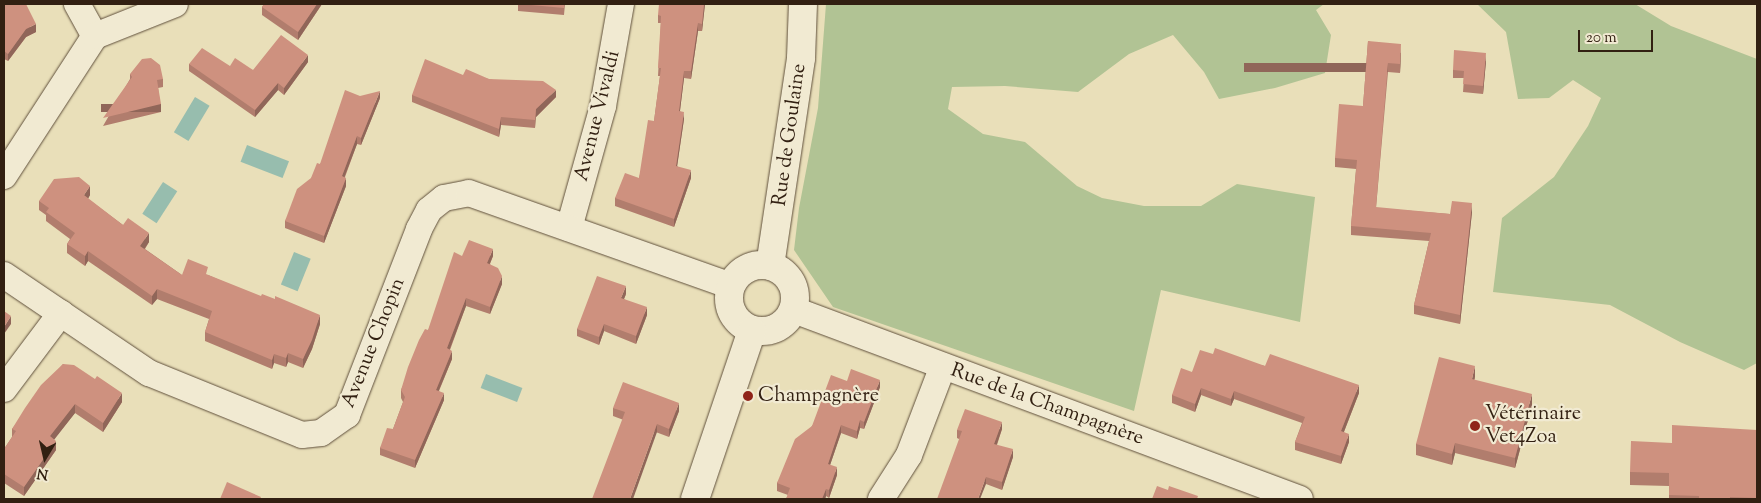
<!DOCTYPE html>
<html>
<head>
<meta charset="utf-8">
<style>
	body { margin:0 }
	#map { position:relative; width:1761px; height:503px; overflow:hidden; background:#e9dfb9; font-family:"Sorts Mill Goudy",serif }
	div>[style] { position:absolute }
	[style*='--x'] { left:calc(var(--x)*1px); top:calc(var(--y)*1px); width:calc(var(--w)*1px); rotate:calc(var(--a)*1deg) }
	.green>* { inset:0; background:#b1c394 }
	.water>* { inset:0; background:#97bdae; transform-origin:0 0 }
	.roads { filter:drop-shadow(0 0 1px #60503c) drop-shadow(0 0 1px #60503c) }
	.street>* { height:26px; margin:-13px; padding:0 13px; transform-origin:13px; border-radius:13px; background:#f1ead2 }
	.secondary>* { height:28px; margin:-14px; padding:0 14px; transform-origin:14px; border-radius:14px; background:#f1ead2 }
	.secondary>.ring { margin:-14px; padding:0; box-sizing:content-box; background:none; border:28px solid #f1ead2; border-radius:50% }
	.wall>* { inset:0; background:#b17d6d }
	.shaded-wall>* { inset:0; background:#906659; transform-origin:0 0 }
	.building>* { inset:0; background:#ce917f }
	.dots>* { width:14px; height:14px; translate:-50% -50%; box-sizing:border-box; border:2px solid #f1ead2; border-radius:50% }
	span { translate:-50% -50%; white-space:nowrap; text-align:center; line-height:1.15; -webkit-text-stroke:4.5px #f1ead2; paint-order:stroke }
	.street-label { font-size:20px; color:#322012 }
	.poi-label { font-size:20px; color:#322012 }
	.left { translate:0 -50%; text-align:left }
	.frame { position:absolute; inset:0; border:5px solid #322012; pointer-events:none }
	.north { position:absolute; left:20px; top:433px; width:50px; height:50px; -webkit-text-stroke:4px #f1ead2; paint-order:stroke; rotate:189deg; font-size:14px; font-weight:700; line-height:20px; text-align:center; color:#322012 }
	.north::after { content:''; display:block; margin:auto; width:18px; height:22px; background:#322012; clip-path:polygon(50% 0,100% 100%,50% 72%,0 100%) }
	.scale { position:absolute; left:1578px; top:30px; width:75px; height:22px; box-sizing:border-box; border:2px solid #322012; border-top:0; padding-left:6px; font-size:15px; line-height:18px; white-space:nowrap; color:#322012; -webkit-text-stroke:4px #f1ead2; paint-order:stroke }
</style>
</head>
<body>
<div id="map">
	<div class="green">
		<div style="clip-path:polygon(826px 4px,1324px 4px,1316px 10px,1331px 35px,1325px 73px,1275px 88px,1219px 99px,1204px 72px,1173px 35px,1129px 54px,1078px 92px,1005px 86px,952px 87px,948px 109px,983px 134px,1025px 142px,1077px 186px,1102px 198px,1144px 206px,1201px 206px,1237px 184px,1315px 197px,1300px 322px,1161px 290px,1134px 411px,833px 307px,794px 250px,799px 208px,818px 108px)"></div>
		<div style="clip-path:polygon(1477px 4px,1635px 4px,1671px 26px,1757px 59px,1757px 363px,1744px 370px,1680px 342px,1610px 305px,1493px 292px,1502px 218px,1554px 177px,1588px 126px,1601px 98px,1573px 80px,1549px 98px,1518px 99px,1506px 32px)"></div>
	</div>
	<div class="water">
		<div style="left:195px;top:97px;width:17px;height:41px;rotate:31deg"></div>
		<div style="left:247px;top:145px;width:45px;height:18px;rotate:21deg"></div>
		<div style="left:163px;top:182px;width:17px;height:38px;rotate:33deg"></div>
		<div style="left:294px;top:252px;width:18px;height:35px;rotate:22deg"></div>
		<div style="left:486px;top:374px;width:39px;height:15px;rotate:21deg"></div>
	</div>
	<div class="roads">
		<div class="street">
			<div style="--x:77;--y:4;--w:37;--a:61"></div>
			<div style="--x:4;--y:176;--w:167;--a:-57"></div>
			<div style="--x:95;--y:36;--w:86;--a:-21.8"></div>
			<div style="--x:569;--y:228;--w:127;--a:-74.4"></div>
			<div style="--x:603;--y:106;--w:104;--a:-80"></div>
			<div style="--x:4;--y:275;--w:175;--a:34.1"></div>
			<div style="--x:149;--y:373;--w:165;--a:22.1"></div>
			<div style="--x:302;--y:435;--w:19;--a:-6"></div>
			<div style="--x:321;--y:433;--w:32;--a:-35"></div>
			<div style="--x:347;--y:415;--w:199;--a:-68.8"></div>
			<div style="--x:419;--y:229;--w:21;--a:-62"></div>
			<div style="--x:429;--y:210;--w:19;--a:-39"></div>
			<div style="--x:444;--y:198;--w:25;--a:-11"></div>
			<div style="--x:469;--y:193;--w:278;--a:19.5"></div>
			<div style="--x:794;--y:310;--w:540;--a:20.48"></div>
			<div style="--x:4;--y:389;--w:95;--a:-53.1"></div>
			<div style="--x:881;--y:499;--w:52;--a:-57.5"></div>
			<div style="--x:909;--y:455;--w:95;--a:-69.1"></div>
		</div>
		<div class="secondary">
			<div class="ring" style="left:729px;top:265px;width:38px;height:38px"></div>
			<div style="--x:770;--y:266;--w:210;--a:-81.5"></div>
			<div style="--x:801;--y:58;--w:54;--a:-87.9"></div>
			<div style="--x:695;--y:499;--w:177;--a:-71.3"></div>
		</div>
	</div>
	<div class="wall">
		<div style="clip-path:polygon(4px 4px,36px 32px,26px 37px,8px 61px,4px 59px)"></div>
		<div style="clip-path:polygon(264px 4px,322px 4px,298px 40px,262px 15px,262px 7px)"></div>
		<div style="clip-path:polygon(518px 4px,565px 4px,564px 15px,518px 11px)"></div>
		<div style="clip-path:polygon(705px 4px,702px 31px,698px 31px,691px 79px,684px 78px,680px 111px,684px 119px,677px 166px,691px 178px,674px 227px,615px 206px,615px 198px,639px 178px,654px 121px,660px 76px,658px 76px,661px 23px,658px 23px,658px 15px)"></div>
		<div style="clip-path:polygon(1368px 41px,1401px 53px,1400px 73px,1388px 72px,1376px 208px,1450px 214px,1472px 212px,1460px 324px,1414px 314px,1414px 305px,1429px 241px,1351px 235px,1351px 226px,1356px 169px,1335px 167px,1335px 158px,1363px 106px)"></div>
		<div style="clip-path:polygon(1486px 61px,1483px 94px,1463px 92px,1464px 78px,1453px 78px,1453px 70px)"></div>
		<div style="clip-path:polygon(308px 62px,284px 95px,278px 90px,255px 117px,189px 71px,189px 64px,230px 66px,253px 70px)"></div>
		<div style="clip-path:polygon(130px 74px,163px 79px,163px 87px,158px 88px,161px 112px,103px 126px,130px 79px)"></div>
		<div style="clip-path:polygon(463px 75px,489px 79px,556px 97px,536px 117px,535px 128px,501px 125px,499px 137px,412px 102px,412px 95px)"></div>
		<div style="clip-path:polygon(380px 98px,361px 145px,357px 144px,345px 177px,346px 186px,324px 243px,285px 228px,285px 221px,320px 164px)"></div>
		<div style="clip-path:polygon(90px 195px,88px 199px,123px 225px,149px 242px,145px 249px,182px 275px,208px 275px,320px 324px,312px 349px,303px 368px,288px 362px,286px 367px,274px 363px,272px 369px,205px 341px,205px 332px,209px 319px,157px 299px,152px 305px,88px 261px,85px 266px,67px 253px,67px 244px,70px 239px,46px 221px,46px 215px,39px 210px,39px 201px)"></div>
		<div style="clip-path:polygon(462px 256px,493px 256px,490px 264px,502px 284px,490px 314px,466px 306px,450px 350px,452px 359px,439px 391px,444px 400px,415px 468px,380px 455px,380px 448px,393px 429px,403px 402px,401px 398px,401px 390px)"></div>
		<div style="clip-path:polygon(626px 294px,624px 299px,647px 315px,636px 344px,604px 331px,599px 345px,577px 336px,577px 329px)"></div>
		<div style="clip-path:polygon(1213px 354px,1265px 366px,1359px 393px,1344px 432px,1349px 442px,1341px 464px,1295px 450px,1295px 442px,1302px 423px,1234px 399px,1231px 406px,1201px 395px,1195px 412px,1172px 403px,1172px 395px,1192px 372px)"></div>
		<div style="clip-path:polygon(63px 364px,122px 402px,103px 432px,75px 413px,54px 439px,56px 450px,24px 496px,4px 483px,4px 449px,12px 437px,12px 429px)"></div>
		<div style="clip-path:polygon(1475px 377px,1474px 380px,1532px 405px,1515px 468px,1455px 453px,1452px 465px,1416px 455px,1416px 444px)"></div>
		<div style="clip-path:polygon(847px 381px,880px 387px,864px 429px,860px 428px,857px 439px,841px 433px,830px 465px,837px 475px,829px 498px,826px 496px,825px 499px,786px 499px,788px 495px,777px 491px,777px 483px,812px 426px)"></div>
		<div style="clip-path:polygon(613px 408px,679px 411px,669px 437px,613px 416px)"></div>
		<div style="clip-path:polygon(1002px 429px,997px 445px,1013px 457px,1002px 490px,986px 484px,959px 439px,957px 438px,957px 430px)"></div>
		<div style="clip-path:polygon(1757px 430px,1757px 499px,1669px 499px,1669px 486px,1630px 485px,1630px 472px,1672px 443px)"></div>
	</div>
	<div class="shaded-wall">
		<div style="clip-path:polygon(317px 4px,322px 4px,298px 40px,298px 32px)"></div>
		<div style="clip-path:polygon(704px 4px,705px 4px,702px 31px,702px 24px)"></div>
		<div style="clip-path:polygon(698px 23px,698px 31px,691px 79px,691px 71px)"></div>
		<div style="clip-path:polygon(36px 24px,36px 32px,26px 37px,8px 61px,8px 54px,26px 29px)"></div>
		<div style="clip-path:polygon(1401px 44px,1401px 53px,1400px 73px,1400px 64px)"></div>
		<div style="clip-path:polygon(1486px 53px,1486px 61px,1483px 94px,1483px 86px)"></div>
		<div style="clip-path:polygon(308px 55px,308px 62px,284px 95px,284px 88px)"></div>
		<div style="left:1388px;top:63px;width:9px;height:144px;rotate:90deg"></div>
		<div style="clip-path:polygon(684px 71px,684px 78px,679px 118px,679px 111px)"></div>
		<div style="clip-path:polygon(278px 83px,278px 90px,255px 117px,255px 110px)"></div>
		<div style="clip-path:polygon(556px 90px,556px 97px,536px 117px,535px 128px,536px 109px)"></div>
		<div style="clip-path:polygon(380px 91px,380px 98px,361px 145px,361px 138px)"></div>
		<div style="left:161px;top:104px;width:8px;height:60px;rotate:90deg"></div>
		<div style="clip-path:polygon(684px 112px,684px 119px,676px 174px,676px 166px)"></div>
		<div style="clip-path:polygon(501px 117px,501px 125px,499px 137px,499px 129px)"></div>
		<div style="clip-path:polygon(357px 136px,357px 144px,342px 183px,342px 176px)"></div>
		<div style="clip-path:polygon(691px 170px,691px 178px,674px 227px,674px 219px)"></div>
		<div style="clip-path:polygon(346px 178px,346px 186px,324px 243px,324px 236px)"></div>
		<div style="clip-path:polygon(90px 186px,90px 195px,84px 205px,84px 195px)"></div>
		<div style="clip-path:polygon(1472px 203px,1472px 212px,1460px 324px,1460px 315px)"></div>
		<div style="clip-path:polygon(149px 233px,149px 242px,140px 255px,140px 246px)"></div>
		<div style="clip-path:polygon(493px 249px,493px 256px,487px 270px,487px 263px)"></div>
		<div style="clip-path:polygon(88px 251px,88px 261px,85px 266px,85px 256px)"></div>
		<div style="clip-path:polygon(502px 276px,502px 284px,490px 314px,490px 307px)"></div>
		<div style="clip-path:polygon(626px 286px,626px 294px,621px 306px,621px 298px)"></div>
		<div style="clip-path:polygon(157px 289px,157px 299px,152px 305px,152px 296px)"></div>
		<div style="clip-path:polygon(466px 298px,466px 306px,447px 356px,447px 348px)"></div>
		<div style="clip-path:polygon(647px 307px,647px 315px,636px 344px,636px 336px)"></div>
		<div style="clip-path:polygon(320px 315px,320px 324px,312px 349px,303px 368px,303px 359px)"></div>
		<div style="clip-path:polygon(11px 316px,11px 324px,4px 334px,4px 327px)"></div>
		<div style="clip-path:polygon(604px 324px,604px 331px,599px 345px,599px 337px)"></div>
		<div style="clip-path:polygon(452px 351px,452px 359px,436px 397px,436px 390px)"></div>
		<div style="clip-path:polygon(288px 353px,288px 362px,286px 367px,286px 358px)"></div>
		<div style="clip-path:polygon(274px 354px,274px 363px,272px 369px,272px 360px)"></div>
		<div style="clip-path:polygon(1475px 366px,1475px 377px,1472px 390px,1472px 379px)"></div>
		<div style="clip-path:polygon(880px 380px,880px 387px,864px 429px,864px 422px)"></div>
		<div style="clip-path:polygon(1359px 385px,1359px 393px,1341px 439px,1341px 431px)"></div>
		<div style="clip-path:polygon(1201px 388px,1201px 395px,1195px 412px,1195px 404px)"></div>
		<div style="clip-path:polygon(1234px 391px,1234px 399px,1231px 406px,1231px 399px)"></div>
		<div style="clip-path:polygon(122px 393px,122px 402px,103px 432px,103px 423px)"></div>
		<div style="clip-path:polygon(444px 393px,444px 400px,415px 468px,415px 460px)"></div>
		<div style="clip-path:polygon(1532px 394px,1532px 405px,1515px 468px,1515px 458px)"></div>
		<div style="clip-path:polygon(679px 403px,679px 411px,669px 437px,669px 429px)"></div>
		<div style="clip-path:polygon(75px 404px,75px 413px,50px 445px,50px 436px)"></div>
		<div style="clip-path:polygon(860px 420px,860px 428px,857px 439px,857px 431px)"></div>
		<div style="clip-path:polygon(1002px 422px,1002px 429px,994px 452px,994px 444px)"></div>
		<div style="clip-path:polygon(657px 424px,657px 432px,633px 499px,630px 499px)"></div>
		<div style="clip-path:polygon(841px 425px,841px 433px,828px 471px,828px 464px)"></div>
		<div style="clip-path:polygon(1349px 434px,1349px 442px,1341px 464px,1341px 456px)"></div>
		<div style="clip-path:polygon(56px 441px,56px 450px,24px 496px,24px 487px)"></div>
		<div style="clip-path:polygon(1455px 443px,1455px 453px,1452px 465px,1452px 454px)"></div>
		<div style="clip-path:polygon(1013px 449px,1013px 457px,1002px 490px,1002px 482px)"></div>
		<div style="clip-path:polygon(837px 467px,837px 475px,829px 498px,829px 490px)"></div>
		<div style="clip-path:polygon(986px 477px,986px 484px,980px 499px,978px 499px)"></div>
		<div style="clip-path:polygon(826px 489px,826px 496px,825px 499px,822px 499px)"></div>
	</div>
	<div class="building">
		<div style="clip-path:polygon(4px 4px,26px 4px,36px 24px,26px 29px,8px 54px,4px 51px)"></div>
		<div style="clip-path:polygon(264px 4px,317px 4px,298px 32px,262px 7px)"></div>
		<div style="clip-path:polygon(520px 4px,564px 4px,564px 8px)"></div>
		<div style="clip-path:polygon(659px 4px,704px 4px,702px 24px,698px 23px,691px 71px,684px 71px,679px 111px,684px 112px,676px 166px,691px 170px,674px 219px,615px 198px,625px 173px,639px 178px,648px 120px,654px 121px,661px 68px,658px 68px,661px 16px,658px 15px)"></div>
		<div style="clip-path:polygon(281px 35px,308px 55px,284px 88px,278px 83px,255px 110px,189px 64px,202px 48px,230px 66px,235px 58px,253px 70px)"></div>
		<div style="clip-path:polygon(1368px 41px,1401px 44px,1400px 64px,1388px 63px,1376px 207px,1450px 214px,1452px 201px,1472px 203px,1460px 315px,1414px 305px,1431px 233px,1351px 226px,1357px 160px,1335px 158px,1339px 104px,1363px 106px)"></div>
		<div style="clip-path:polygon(1454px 50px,1486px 53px,1483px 86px,1463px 84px,1464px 71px,1453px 70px)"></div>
		<div style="clip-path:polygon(151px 58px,160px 65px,163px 79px,157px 80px,161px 104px,103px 118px,132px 77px,130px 74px,142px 59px)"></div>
		<div style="clip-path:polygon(425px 59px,463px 75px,466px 69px,489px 79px,543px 81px,556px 90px,536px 109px,535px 120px,501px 117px,499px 129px,412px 95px)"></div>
		<div style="clip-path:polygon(345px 90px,360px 96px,380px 91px,361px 138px,357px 136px,342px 176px,346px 178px,324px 236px,285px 221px,297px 189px,311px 178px,317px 163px,320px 164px)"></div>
		<div style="clip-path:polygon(79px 177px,90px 186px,84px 195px,123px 225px,128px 218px,149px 233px,140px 246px,182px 275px,188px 259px,208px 267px,206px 274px,261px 296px,262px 294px,275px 299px,275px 296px,320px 315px,312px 340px,303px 359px,288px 353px,286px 358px,274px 354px,272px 360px,205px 332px,212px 311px,157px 289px,152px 296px,88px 251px,85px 256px,67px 244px,75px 233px,46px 212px,49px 208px,39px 201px,54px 179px)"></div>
		<div style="clip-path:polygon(469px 240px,493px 249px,487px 263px,498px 268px,502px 276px,490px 307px,466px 298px,447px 348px,452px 351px,436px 390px,444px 393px,415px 460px,380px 448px,387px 428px,393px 429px,405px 397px,401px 390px,408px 367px,419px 340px,425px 329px,428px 330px,454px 252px,462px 256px)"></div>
		<div style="clip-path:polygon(597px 276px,626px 286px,621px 298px,647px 307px,636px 336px,604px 324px,599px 337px,577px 329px)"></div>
		<div style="clip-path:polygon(4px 311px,11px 316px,4px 327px)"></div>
		<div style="clip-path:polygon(1215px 348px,1265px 366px,1270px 354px,1359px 385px,1341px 431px,1349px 434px,1341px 456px,1295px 442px,1305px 417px,1234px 391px,1231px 399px,1201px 388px,1195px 404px,1172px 395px,1181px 368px,1192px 372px,1200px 350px,1213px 354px)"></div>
		<div style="clip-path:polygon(1439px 357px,1475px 366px,1472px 379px,1532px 394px,1515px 458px,1455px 443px,1452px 454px,1416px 444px)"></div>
		<div style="clip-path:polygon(63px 364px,74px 365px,95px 379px,97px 376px,122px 393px,103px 423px,75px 404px,50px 436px,56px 441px,24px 487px,4px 474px,4px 449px,16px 431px,12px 429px,25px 408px,41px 385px)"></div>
		<div style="clip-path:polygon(851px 369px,880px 380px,864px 422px,860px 420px,857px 431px,841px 425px,828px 464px,837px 467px,829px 490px,826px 489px,822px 499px,786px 499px,790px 488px,777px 483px,795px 439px,812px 426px,831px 375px,847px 381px)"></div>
		<div style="clip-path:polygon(623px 382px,679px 403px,669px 429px,657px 424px,630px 499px,592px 499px,625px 412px,613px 408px)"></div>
		<div style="clip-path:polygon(965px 409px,1002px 422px,994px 444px,1013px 449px,1002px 482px,986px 477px,978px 499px,937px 499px,962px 431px,957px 430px)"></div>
		<div style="clip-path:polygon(1672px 425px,1757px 430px,1757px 498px,1730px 497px,1730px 499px,1699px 499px,1699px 496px,1669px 495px,1669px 473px,1630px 472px,1631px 441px,1672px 443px)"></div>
		<div style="clip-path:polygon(227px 482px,261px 497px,260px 499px,220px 499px)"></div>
		<div style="clip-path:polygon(1157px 486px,1168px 490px,1169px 486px,1198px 496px,1197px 499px,1152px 499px)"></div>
	</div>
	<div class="dots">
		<div style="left:748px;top:396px;background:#8f2418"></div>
		<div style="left:1475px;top:426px;background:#8f2418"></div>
	</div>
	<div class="street-label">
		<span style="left:598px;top:116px;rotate:-76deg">Avenue Vivaldi</span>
		<span style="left:790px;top:135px;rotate:-82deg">Rue de Goulaine</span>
		<span style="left:374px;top:343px;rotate:-68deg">Avenue Chopin</span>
		<span style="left:1047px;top:405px;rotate:20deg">Rue de la Champagnère</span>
	</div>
	<div class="poi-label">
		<span class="left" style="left:758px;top:396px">Champagnère</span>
		<span class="left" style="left:1485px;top:426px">Vétérinaire<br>Vet4Zoa</span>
	</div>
	<div class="frame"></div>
	<div class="north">N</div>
	<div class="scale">20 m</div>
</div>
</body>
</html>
